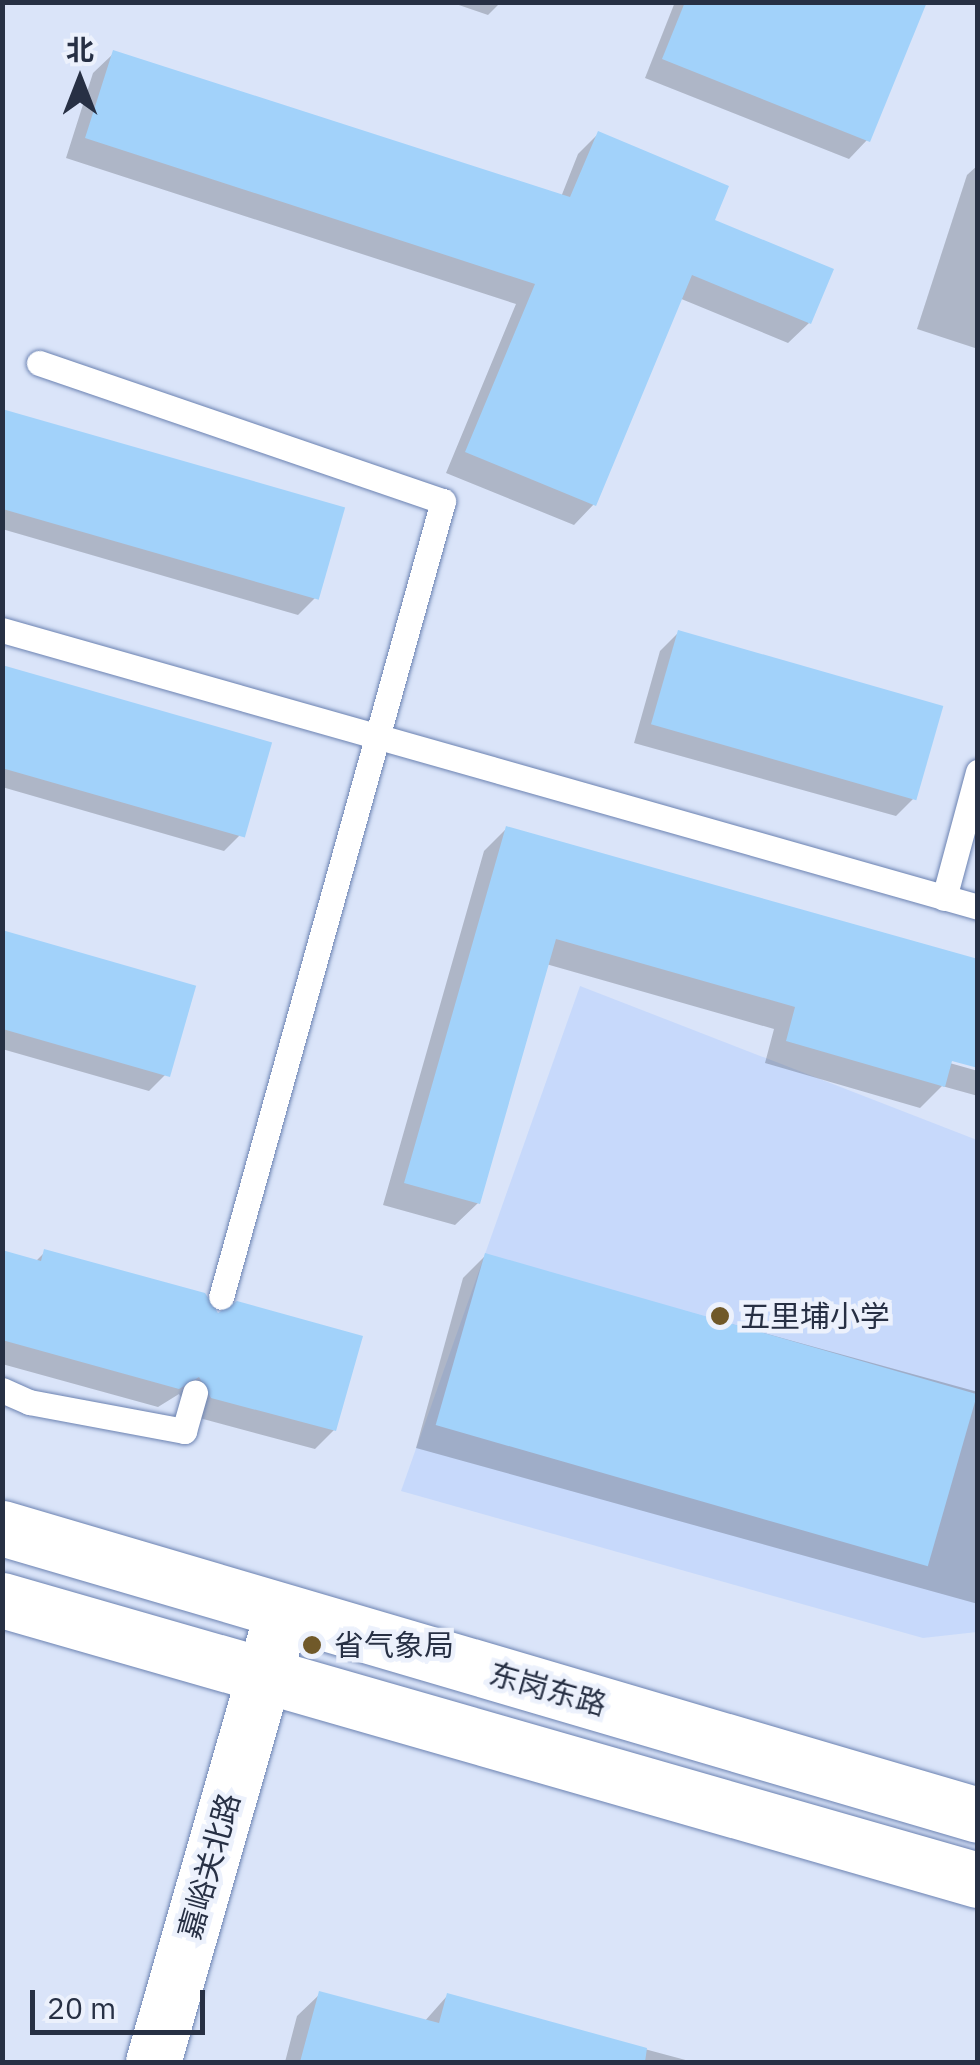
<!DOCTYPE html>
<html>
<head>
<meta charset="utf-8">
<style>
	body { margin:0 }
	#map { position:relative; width:980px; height:2065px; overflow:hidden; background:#dae4f9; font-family:"IBM Plex Sans","Noto Sans SC",sans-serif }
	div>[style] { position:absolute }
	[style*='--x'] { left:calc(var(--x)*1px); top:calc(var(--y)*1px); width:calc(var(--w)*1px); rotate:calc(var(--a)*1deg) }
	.built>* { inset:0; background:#c7d9fb }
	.shadow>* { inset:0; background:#0003 }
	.building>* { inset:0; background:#a2d2fa; transform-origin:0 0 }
	.roads { filter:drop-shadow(0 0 2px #6b82b1) drop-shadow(0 0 2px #6b82b1) }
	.lane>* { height:25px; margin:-12.5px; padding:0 12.5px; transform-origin:12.5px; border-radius:12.5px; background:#fff }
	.secondary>* { height:55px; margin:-27.5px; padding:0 27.5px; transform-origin:27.5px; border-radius:27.5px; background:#fff }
	.primary>* { height:55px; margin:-27.5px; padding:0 27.5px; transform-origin:27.5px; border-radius:27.5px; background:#fff }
	.dots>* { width:28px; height:28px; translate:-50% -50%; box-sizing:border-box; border:5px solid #ecf1fc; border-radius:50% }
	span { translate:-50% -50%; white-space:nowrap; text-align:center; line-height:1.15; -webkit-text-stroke:9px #ecf1fc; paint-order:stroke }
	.poi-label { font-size:30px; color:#273044 }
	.left { translate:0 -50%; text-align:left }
	.street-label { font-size:30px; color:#273044 }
	.frame { position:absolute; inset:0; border:5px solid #273044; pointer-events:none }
	.north { position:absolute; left:30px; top:30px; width:100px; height:100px; -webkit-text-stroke:8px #ecf1fc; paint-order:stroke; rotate:0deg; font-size:28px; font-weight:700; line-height:40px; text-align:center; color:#273044 }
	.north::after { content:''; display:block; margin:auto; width:35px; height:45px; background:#273044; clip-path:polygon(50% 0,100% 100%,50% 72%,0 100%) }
	.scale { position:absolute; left:30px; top:1990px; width:175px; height:45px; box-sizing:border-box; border:5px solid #273044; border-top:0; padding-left:12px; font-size:30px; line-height:35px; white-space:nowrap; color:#273044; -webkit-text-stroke:8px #ecf1fc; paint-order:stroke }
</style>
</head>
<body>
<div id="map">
	<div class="built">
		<div style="clip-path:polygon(580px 986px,977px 1140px,977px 1632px,923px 1638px,401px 1491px)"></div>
	</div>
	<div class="shadow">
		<div style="clip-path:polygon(450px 2px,501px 2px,488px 15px)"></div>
		<div style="clip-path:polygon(675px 2px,924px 2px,867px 140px,849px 159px,645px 78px)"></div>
		<div style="clip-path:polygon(114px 53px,561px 197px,578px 154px,598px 134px,711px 221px,809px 323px,788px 343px,679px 298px,594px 504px,574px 525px,446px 473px,516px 304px,66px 158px,93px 73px)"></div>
		<div style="clip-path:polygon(978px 165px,978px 349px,917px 329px,967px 175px)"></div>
		<div style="clip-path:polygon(2px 426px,317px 596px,298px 615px,2px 529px)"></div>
		<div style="clip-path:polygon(679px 632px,915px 797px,896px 816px,634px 743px,660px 651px)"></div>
		<div style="clip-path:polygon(2px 668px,243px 832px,224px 851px,2px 787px)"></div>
		<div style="clip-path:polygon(507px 828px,939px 1060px,978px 1071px,978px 1096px,942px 1086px,920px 1108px,765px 1063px,774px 1029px,546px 964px,478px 1203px,455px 1225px,383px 1205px,484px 851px)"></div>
		<div style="clip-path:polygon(2px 932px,168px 1072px,149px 1091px,2px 1049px)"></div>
		<div style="clip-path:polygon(45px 1252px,217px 1316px,334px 1430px,315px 1449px,192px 1416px,179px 1394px,158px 1407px,2px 1364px,2px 1253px,35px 1262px)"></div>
		<div style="clip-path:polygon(485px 1256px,978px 1392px,978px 1604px,416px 1448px,463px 1278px)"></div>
		<div style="clip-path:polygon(320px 1994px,424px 2022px,447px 1996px,693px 2062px,285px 2062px,297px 2016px)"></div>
	</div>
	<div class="building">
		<div style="clip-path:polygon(685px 2px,927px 2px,870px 142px,662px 59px)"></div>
		<div style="clip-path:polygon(113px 50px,570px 197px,598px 131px,729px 186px,715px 220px,834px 269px,811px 324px,692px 275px,596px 506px,465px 452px,535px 284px,85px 138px)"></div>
		<div style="left:2px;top:409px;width:357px;height:96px;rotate:16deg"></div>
		<div style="left:678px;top:630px;width:276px;height:98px;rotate:16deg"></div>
		<div style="left:2px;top:665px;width:281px;height:99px;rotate:16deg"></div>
		<div style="clip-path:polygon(506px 826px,978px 959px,978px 1068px,952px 1061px,945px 1087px,786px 1041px,795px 1007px,556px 939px,480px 1204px,404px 1183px)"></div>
		<div style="left:2px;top:930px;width:202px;height:95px;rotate:16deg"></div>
		<div style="clip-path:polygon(44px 1249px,205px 1293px,218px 1313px,237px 1301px,363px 1336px,336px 1431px,211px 1398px,199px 1377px,179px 1389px,2px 1340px,2px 1250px,41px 1261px)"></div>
		<div style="left:485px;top:1253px;width:512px;height:179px;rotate:16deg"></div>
		<div style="clip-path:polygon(319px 1991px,439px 2023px,447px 1993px,647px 2048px,645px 2062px,300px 2062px)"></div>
	</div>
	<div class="roads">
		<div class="lane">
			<div style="--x:39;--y:363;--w:427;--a:18.9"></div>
			<div style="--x:443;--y:501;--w:826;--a:105.58"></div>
			<div style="--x:2;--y:630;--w:1015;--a:15.84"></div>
			<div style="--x:944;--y:898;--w:131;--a:-74.9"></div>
			<div style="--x:2;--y:1390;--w:30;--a:24"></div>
			<div style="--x:29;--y:1402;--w:158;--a:10.6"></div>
			<div style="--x:184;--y:1431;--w:40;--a:-74"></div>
		</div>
		<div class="secondary">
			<div style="--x:153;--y:2062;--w:469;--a:-74"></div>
		</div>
		<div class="primary">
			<div style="--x:2;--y:1528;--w:1017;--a:16.39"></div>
			<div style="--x:2;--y:1600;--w:1015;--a:16.01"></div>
		</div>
	</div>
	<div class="dots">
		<div style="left:720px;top:1316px;background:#705929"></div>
		<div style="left:312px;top:1645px;background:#705929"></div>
	</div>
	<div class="poi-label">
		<span class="left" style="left:740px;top:1316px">五里埔小学</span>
		<span class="left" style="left:334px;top:1645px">省气象局</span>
	</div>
	<div class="street-label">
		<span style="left:548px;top:1689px;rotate:16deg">东岗东路</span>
		<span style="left:209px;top:1866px;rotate:-74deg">嘉峪关北路</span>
	</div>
	<div class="frame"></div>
	<div class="north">北</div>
	<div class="scale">20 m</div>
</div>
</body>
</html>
